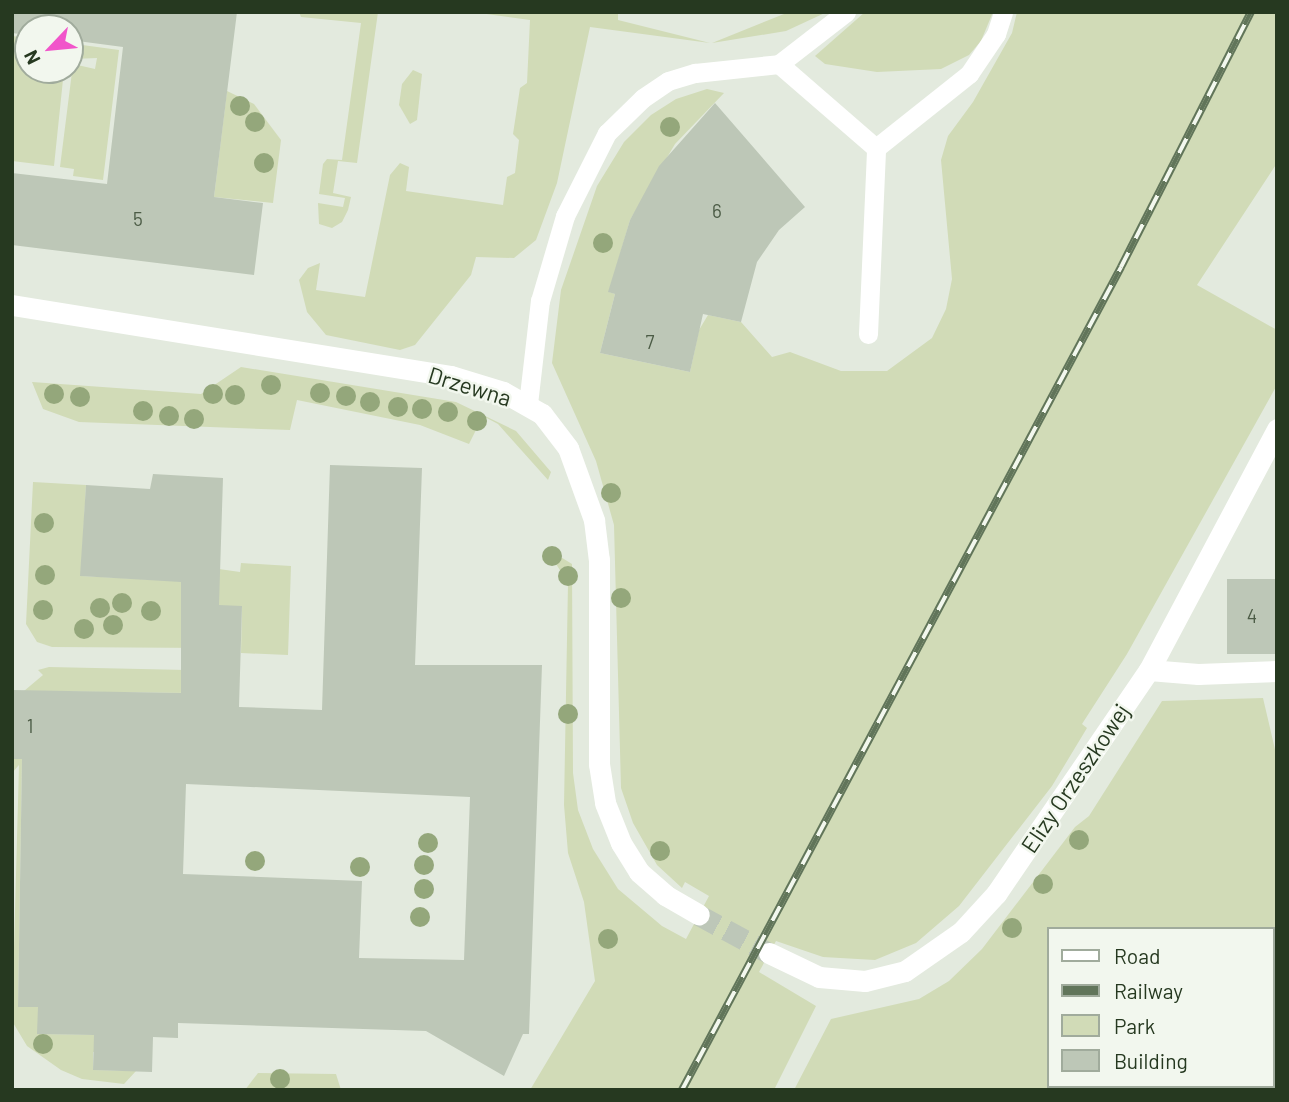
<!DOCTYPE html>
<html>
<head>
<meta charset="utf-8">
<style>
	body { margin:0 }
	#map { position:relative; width:1289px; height:1102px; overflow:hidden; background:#e3eade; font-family:Barlow,sans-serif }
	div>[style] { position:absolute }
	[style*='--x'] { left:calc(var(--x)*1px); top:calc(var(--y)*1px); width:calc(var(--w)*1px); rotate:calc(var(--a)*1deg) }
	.green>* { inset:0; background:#d1dbb7 }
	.building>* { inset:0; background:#bdc7b7; transform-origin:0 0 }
	.street-tunnel>* { height:21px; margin-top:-10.5px; transform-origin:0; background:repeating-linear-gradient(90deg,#bdc7b8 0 21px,transparent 0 31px) }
	.lane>* { height:19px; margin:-9.5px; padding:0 9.5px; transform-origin:9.5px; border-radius:9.5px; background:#fff }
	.street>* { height:21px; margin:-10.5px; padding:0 10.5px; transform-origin:10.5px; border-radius:10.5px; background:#fff }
	.rail>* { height:8px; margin-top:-4px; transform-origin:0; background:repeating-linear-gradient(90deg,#f2f7ee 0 16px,#61755a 0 32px); box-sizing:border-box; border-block:2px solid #61755a }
	.trees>* { width:20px; height:20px; margin:-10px; border-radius:50%; background:#94a77b }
	span { translate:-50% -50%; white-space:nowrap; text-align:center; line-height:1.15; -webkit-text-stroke:5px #f2f7ee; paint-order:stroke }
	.number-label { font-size:19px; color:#4c5c46 }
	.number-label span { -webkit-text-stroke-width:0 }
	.street-label { font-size:23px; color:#263920 }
	.frame { position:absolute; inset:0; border:14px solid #263920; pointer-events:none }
	.legend { position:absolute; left:1047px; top:927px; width:228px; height:161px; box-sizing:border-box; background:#f2f7ee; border:2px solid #a0ab9c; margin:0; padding:9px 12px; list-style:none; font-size:21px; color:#263920 }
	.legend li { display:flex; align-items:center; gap:14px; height:35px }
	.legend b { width:35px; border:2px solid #a0ab9c }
	.north { position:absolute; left:14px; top:14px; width:70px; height:70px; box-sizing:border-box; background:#f2f7ee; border:2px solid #a0ab9c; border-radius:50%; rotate:244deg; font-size:19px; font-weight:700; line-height:28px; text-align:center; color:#263920 }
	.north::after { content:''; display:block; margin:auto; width:24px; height:32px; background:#f155ca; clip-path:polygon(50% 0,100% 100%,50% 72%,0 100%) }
</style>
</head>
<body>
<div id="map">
	<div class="green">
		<div style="clip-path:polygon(299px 12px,378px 12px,357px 163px,338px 161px,333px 193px,351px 197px,348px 210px,342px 222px,332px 228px,319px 224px,318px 203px,343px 207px,345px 198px,319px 194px,323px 164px,327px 159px,342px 160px,361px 23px,301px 17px)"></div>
		<div style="clip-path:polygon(472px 12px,618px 12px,618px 20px,710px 43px,590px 27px,557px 183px,536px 240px,514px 258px,476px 257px,471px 275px,415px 345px,400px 350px,326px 335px,307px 312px,299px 280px,308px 268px,320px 263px,316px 290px,365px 297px,390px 175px,400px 163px,409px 167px,406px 191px,503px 205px,507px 177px,515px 173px,519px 140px,513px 134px,520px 88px,527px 83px,530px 20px)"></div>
		<div style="clip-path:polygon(789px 12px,827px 12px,786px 31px,712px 43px)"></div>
		<div style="clip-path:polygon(865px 12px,993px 12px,981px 41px,969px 55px,941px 69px,877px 72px,825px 64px,815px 56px)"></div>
		<div style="clip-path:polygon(1017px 12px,1277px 12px,1277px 163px,1197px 285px,1277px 330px,1277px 385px,1127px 654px,1082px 724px,1087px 728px,1052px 786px,959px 906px,916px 943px,875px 960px,823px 957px,776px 941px,759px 972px,816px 1006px,774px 1090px,530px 1090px,595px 981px,584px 902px,568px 853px,564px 805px,568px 583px,546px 548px,572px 564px,573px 773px,578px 810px,593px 849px,618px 889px,662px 926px,686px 939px,709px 896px,685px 882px,682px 888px,657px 865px,633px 823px,621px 788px,614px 525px,596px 461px,552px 363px,561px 290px,597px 186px,624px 142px,651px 115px,676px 99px,707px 89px,724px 93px,675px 144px,630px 220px,609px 292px,615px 294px,600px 353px,690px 372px,699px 330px,708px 315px,741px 322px,772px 357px,790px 352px,841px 371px,887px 371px,932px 338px,946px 309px,952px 279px,941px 160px,948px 136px,973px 102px,1012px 33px)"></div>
		<div style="clip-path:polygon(12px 36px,28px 38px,28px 70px,64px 70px,54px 166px,12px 161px)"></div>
		<div style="clip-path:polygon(75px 44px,119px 50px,103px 180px,73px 176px,74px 169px,60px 167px,73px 64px,95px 69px,97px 58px,73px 59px)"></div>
		<div style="clip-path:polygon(413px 70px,422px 74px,417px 120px,410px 124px,399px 105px,402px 84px)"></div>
		<div style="clip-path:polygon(227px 91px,254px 104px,281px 140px,273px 203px,214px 197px)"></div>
		<div style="clip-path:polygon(241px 367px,456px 402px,516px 431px,551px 472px,548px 480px,498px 424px,483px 416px,469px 444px,420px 425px,297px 400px,290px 430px,79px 422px,43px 409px,32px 382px,201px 394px)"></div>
		<div style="clip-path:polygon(33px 482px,86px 485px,81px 576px,219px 583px,219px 569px,240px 572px,241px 563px,291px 566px,288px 655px,241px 653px,242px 607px,208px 648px,52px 647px,37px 642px,26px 624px)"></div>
		<div style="clip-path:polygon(49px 667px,187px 670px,188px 693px,24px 691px,43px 675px,38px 670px)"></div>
		<div style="clip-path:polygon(evenodd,1263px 698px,1277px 758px,1277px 1090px,794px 1090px,831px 1019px,919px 999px,949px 981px,982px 949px,1075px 827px,1089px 816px,1162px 701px,1263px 698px,1049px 929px,1273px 929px,1273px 1086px,1049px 1086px,1049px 929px)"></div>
		<div style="clip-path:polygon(12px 759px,22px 759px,18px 1006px,38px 1007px,38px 1034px,108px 1035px,107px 1052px,93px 1052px,93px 1070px,136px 1071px,124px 1084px,82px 1079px,61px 1070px,27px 1046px,12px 1021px,19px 765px,12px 773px)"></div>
		<div style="clip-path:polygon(258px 1073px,336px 1074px,341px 1090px,245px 1090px)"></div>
	</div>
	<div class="building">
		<div style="clip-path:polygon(12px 12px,237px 12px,214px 197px,263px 203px,254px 275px,12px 245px,12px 173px,107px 184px,123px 47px,70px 40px,70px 28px,28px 28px,28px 35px,12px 33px)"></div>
		<div style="clip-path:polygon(715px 103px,805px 207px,779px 230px,757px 262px,741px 322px,703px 314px,690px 372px,600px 353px,615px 294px,608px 292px,630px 220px,659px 166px)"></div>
		<div style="clip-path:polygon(evenodd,330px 465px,422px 468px,415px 665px,542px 665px,529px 1034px,523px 1034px,504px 1076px,426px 1031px,178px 1023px,178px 1038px,153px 1037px,152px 1072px,93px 1070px,94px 1035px,37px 1034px,38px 1007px,18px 1007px,22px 759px,12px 759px,12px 690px,181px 693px,181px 582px,80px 576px,86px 485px,150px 489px,153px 474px,223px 478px,219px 605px,242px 606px,239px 707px,322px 710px,330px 465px,186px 784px,470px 797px,464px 960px,359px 958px,362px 881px,183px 874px,186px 784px)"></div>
		<div style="left:1227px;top:579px;width:50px;height:75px"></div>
	</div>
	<div class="street-tunnel">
		<div style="--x:699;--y:915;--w:80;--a:28.5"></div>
	</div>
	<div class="lane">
		<div style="--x:779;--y:64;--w:85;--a:-37.8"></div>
		<div style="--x:868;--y:334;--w:186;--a:-87.5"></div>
		<div style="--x:876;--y:148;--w:119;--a:-38.5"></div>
		<div style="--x:969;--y:74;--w:48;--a:-56"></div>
		<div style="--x:996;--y:34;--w:23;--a:-72"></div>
		<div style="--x:528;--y:404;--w:104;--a:-83.4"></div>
		<div style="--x:540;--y:301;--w:89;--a:-73.6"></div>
		<div style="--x:565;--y:216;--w:93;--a:-63.2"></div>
		<div style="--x:607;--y:133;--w:50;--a:-44.2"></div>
		<div style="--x:643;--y:98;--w:30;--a:-34"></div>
		<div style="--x:668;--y:81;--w:28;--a:-17"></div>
		<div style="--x:695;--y:73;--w:84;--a:-6.1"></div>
		<div style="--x:779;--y:64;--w:128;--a:40.9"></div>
	</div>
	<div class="street">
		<div style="--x:12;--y:305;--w:445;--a:9.2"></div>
		<div style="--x:451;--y:376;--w:54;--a:17.1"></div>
		<div style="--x:503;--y:392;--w:45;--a:29.4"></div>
		<div style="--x:542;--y:414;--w:43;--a:52.6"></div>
		<div style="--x:568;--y:448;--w:77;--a:70.1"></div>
		<div style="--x:594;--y:520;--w:39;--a:83"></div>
		<div style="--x:599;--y:559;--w:205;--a:90"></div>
		<div style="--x:599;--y:764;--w:39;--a:81"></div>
		<div style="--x:605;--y:803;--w:43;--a:68.2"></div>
		<div style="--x:621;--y:843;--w:34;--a:58"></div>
		<div style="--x:639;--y:872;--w:35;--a:41"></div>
		<div style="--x:665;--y:895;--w:39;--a:30"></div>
		<div style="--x:1149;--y:670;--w:49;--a:4.7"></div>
		<div style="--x:1198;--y:674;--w:79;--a:-2.2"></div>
		<div style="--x:769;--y:953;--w:55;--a:25.6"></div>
		<div style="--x:819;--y:977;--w:46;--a:5"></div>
		<div style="--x:865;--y:981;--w:41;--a:-14"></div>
		<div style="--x:905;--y:971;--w:68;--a:-34.9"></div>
		<div style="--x:961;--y:932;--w:52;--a:-47.4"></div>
		<div style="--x:996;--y:894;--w:271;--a:-55.7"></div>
		<div style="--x:1149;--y:670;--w:273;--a:-62"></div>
	</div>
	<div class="rail">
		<div style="--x:682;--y:1090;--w:933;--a:-61.92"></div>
		<div style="--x:1121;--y:267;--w:286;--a:-63"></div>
	</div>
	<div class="trees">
		<div style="left:240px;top:106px"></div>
		<div style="left:255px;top:122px"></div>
		<div style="left:670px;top:127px"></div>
		<div style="left:264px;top:163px"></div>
		<div style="left:603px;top:243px"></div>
		<div style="left:271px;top:385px"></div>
		<div style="left:320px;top:393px"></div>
		<div style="left:54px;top:394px"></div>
		<div style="left:213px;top:394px"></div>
		<div style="left:235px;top:395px"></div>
		<div style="left:346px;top:396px"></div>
		<div style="left:80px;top:397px"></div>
		<div style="left:370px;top:402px"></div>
		<div style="left:398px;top:407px"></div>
		<div style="left:422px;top:409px"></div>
		<div style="left:143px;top:411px"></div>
		<div style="left:448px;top:412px"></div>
		<div style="left:169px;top:416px"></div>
		<div style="left:194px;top:419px"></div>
		<div style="left:477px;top:421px"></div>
		<div style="left:611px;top:493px"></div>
		<div style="left:44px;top:523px"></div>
		<div style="left:552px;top:556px"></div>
		<div style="left:45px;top:575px"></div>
		<div style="left:568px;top:576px"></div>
		<div style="left:621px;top:598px"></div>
		<div style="left:122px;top:603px"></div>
		<div style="left:100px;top:608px"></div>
		<div style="left:43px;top:610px"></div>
		<div style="left:151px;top:611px"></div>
		<div style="left:113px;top:625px"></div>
		<div style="left:84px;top:629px"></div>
		<div style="left:568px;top:714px"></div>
		<div style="left:1079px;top:840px"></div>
		<div style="left:428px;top:843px"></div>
		<div style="left:660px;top:851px"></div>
		<div style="left:255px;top:861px"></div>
		<div style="left:424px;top:865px"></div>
		<div style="left:360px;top:867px"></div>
		<div style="left:1043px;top:884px"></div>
		<div style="left:424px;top:889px"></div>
		<div style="left:420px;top:917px"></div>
		<div style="left:1012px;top:928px"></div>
		<div style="left:608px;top:939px"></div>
		<div style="left:43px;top:1044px"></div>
		<div style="left:280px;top:1079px"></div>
	</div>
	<div class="number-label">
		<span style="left:717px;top:211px">6</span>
		<span style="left:138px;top:219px">5</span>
		<span style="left:650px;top:342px">7</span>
		<span style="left:1252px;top:616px">4</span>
		<span style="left:30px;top:726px">1</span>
	</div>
	<div class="street-label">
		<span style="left:470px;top:386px;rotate:17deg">Drzewna</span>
		<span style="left:1075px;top:778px;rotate:-56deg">Elizy Orzeszkowej</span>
	</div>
	<div class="frame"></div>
	<ul class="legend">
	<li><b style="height:9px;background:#fff"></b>Road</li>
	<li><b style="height:9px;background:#61755a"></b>Railway</li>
	<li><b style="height:19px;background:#d1dbb7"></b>Park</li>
	<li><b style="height:19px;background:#bdc7b7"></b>Building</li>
	</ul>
	<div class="north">N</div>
</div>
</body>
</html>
